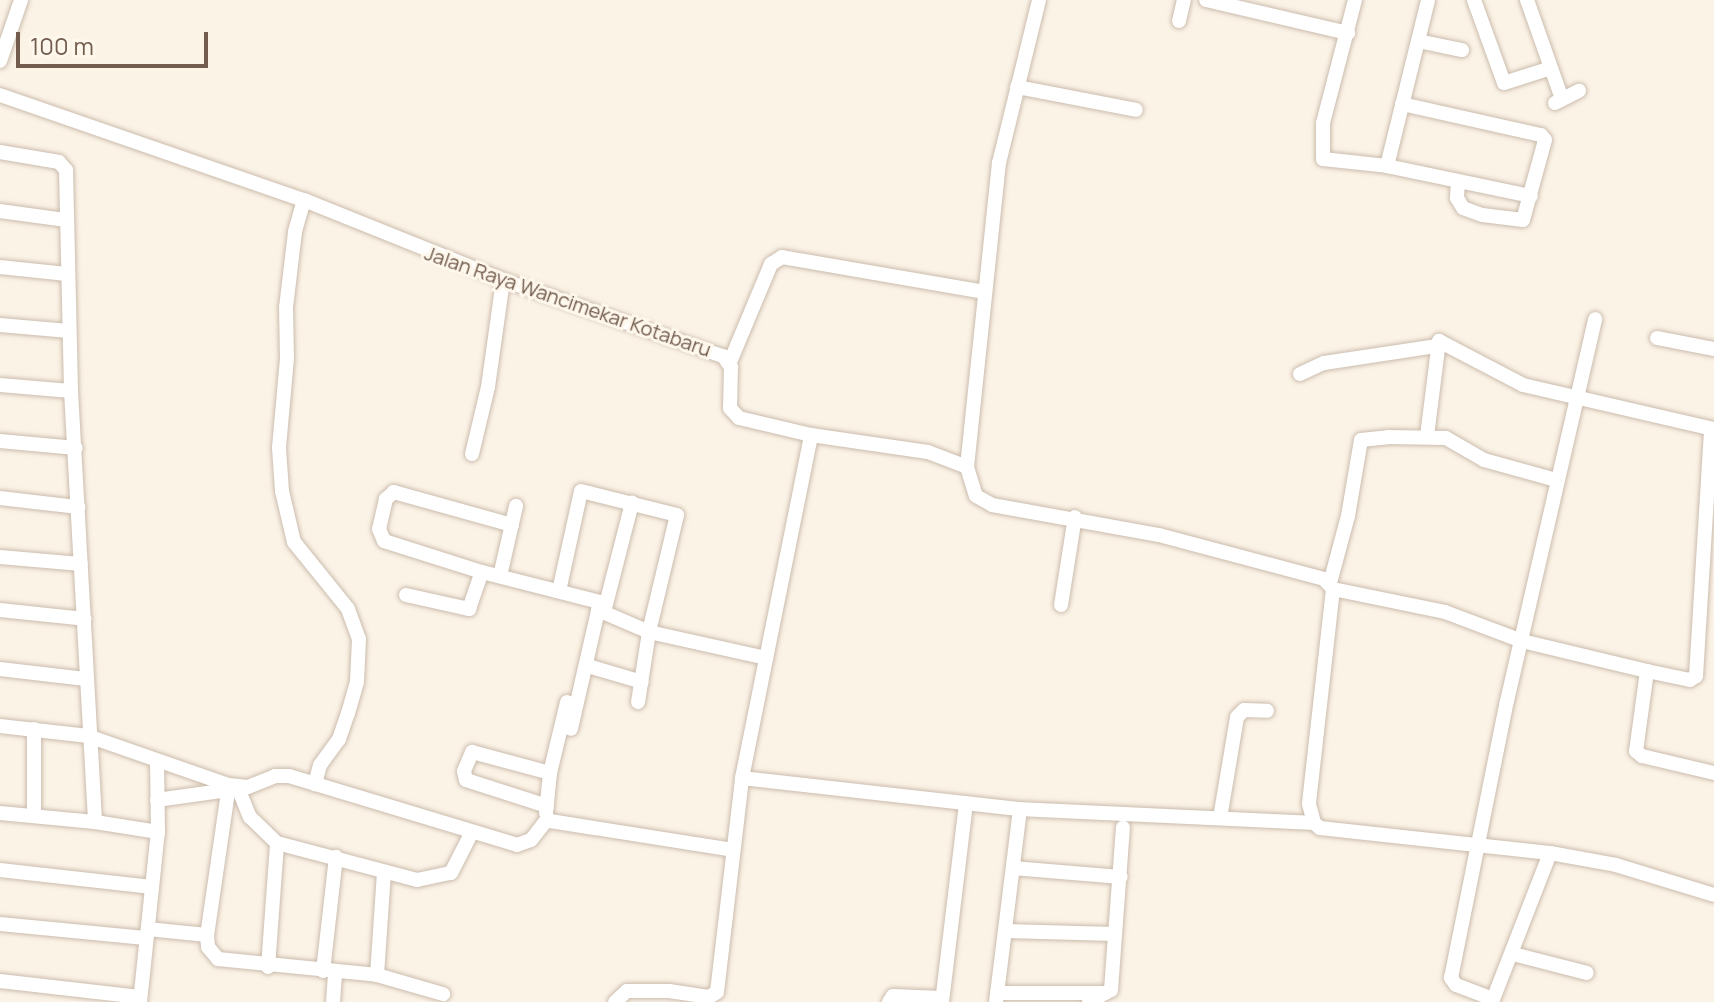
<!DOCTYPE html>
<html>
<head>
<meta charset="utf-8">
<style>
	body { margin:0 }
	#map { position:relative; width:1714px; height:1002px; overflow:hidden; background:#fbf3e6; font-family:Manrope,sans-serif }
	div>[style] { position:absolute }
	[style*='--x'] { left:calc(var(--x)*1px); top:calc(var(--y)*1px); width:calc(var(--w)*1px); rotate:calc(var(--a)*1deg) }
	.roads { filter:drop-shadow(0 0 2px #cbbcad) drop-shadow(0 0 2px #cbbcad) }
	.minor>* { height:14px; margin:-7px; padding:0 7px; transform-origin:7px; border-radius:7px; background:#fff }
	span { translate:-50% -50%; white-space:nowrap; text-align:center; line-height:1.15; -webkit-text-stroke:6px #fef7ec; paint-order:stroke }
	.street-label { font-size:20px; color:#725c4d }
	.scale { position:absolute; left:16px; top:32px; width:192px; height:36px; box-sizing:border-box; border:4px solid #725c4d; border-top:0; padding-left:10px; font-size:24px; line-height:28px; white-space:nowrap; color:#725c4d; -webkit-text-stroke:6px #fef7ec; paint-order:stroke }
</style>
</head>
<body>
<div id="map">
	<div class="roads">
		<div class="minor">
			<div style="--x:1206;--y:0;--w:146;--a:13.1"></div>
			<div style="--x:1355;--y:0;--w:127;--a:104.6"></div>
			<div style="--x:1323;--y:123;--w:36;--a:90"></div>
			<div style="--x:1323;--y:159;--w:64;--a:6.2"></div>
			<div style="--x:1387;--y:166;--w:147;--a:11.8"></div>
			<div style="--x:1474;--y:0;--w:88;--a:70.1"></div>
			<div style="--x:1504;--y:83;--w:49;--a:-17.7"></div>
			<div style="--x:1527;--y:0;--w:105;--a:70.5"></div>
			<div style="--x:1179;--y:21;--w:22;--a:-77"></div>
			<div style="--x:1418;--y:41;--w:45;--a:11.6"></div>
			<div style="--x:0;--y:61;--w:65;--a:-71"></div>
			<div style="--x:1017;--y:87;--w:121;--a:10.9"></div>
			<div style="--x:0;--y:95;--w:322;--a:19.1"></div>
			<div style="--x:304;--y:200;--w:214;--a:21.9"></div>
			<div style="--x:503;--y:280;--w:233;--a:19.1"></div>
			<div style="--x:723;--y:356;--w:14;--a:54"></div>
			<div style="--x:731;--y:367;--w:41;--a:91.4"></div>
			<div style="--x:730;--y:408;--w:13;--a:48"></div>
			<div style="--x:739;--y:418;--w:74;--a:13.3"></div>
			<div style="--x:811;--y:435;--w:118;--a:8.3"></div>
			<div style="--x:928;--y:452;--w:42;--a:21"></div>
			<div style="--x:967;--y:467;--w:30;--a:73"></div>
			<div style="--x:976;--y:496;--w:18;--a:29"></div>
			<div style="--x:992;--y:505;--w:170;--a:10.2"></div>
			<div style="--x:1159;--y:535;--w:171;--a:14.9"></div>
			<div style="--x:1324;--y:579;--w:13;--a:48"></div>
			<div style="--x:1333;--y:589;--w:216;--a:96.4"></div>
			<div style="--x:1309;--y:804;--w:20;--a:75"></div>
			<div style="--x:1314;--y:823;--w:8;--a:40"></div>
			<div style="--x:1320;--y:828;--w:231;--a:6.2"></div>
			<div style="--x:1550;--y:853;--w:67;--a:10.3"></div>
			<div style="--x:1616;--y:865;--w:102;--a:17"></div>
			<div style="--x:1555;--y:103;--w:27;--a:-27"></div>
			<div style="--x:1402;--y:104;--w:142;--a:12.6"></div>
			<div style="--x:1541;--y:135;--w:6;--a:51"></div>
			<div style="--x:1545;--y:140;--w:83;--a:105.4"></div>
			<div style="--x:1523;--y:220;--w:41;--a:-173"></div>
			<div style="--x:1482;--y:215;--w:20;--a:-160"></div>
			<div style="--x:1463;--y:208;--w:12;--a:-121"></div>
			<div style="--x:1457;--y:198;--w:17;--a:-87"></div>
			<div style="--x:0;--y:152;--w:60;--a:9.6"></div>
			<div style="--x:59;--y:162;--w:11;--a:49"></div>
			<div style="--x:66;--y:170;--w:221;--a:88.7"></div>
			<div style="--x:71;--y:391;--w:432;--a:86.8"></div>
			<div style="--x:1387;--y:166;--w:171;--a:-76.1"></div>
			<div style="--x:304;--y:200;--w:33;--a:106"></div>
			<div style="--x:295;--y:232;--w:76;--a:96.8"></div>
			<div style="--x:286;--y:307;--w:51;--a:88.9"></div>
			<div style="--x:287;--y:358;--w:90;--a:95.1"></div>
			<div style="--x:279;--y:448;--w:43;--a:86"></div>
			<div style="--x:282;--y:491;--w:52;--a:76.8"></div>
			<div style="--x:294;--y:542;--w:86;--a:51.1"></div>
			<div style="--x:348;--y:609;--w:32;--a:70"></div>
			<div style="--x:359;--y:639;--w:43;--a:92.7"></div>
			<div style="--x:357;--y:682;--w:32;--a:106"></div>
			<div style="--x:348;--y:713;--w:28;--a:109"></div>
			<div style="--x:339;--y:739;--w:32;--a:126"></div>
			<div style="--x:320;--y:765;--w:20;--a:105"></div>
			<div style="--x:0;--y:211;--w:67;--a:7.8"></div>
			<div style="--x:0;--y:267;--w:67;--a:6"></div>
			<div style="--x:0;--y:325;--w:69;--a:5"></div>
			<div style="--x:1657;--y:338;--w:58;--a:10.9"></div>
			<div style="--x:730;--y:362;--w:106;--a:-67.3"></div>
			<div style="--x:771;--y:264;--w:13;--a:-32"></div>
			<div style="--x:782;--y:257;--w:206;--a:9.8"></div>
			<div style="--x:1300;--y:374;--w:26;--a:-25"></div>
			<div style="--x:1324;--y:363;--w:113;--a:-8.6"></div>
			<div style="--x:0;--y:385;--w:71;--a:4.8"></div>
			<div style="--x:1427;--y:436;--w:96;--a:-82.8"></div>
			<div style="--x:1439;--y:341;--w:95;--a:27.6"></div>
			<div style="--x:1523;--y:385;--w:196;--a:13"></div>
			<div style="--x:0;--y:441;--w:76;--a:5.3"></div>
			<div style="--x:472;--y:454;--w:69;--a:-76.6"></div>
			<div style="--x:488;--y:387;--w:108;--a:-82"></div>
			<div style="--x:967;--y:467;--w:306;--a:-84"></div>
			<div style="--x:999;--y:163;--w:168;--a:-76.2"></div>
			<div style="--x:0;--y:498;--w:79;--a:6.6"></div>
			<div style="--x:512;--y:525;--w:123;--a:-164.4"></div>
			<div style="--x:394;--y:492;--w:11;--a:139"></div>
			<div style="--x:386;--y:499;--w:31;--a:103"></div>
			<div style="--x:379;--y:529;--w:13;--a:67"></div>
			<div style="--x:384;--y:541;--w:103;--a:17.6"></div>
			<div style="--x:482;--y:572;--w:122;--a:14.3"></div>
			<div style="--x:600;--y:602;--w:130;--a:102.9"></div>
			<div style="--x:0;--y:557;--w:81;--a:4.9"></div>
			<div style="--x:500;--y:576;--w:72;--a:-77.1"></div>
			<div style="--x:1330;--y:583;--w:69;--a:-75"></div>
			<div style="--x:1348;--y:516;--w:77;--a:-80.3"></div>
			<div style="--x:1361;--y:440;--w:27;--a:-6"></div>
			<div style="--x:1388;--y:437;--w:58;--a:1"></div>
			<div style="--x:1446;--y:438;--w:44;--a:30.1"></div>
			<div style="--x:1484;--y:460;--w:75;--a:15.5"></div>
			<div style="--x:1333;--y:589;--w:114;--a:11.6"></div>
			<div style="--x:1445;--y:612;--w:82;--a:20.6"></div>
			<div style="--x:1522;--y:641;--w:129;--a:13.5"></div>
			<div style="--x:1647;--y:671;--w:81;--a:97.8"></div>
			<div style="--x:1636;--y:751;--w:8;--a:40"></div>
			<div style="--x:1642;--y:756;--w:74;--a:13.3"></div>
			<div style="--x:559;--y:591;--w:102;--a:-77.6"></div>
			<div style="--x:581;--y:491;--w:99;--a:14"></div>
			<div style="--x:677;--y:515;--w:120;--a:103.5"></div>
			<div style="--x:649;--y:632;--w:71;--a:98.9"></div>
			<div style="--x:406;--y:595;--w:65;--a:12.5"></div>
			<div style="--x:469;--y:609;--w:39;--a:-71"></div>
			<div style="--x:1061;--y:605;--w:89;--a:-81"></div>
			<div style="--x:0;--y:610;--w:85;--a:6"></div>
			<div style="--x:598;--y:610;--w:56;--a:23.3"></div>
			<div style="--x:649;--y:632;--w:120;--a:12.5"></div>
			<div style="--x:604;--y:612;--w:113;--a:-75.6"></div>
			<div style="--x:588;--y:666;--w:56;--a:16.5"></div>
			<div style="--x:0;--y:669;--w:86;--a:6.7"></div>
			<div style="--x:1647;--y:671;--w:44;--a:11.8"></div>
			<div style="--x:1690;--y:680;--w:7;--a:-34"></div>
			<div style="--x:1696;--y:676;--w:247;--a:-86.5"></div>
			<div style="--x:0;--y:726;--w:89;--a:6.5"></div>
			<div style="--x:88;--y:736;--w:149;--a:19.2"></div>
			<div style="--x:229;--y:785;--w:152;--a:98.3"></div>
			<div style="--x:207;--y:935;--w:12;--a:85"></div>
			<div style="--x:208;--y:947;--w:16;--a:50"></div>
			<div style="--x:218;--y:959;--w:160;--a:5.7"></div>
			<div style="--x:377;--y:975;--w:69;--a:16.1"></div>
			<div style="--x:34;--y:729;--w:87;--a:90"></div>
			<div style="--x:742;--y:778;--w:350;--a:-78.6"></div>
			<div style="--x:229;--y:785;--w:19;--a:6"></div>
			<div style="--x:248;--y:787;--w:29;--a:-22"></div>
			<div style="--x:275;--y:776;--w:14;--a:0"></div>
			<div style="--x:289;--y:776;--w:238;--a:16.8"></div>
			<div style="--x:517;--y:845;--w:15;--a:-20"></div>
			<div style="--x:531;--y:840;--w:23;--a:-52"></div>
			<div style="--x:545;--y:822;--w:5;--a:-11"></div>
			<div style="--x:550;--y:821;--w:185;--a:9"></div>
			<div style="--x:238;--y:788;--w:31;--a:68"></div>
			<div style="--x:250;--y:817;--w:37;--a:44"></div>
			<div style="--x:277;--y:843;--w:145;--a:14.8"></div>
			<div style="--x:417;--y:880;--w:35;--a:-12"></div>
			<div style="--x:451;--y:873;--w:46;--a:-62.9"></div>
			<div style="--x:157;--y:800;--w:72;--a:-8"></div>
			<div style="--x:547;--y:806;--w:85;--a:-162.2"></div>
			<div style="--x:466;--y:780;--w:9;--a:-103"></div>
			<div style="--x:464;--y:771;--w:21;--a:-67"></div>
			<div style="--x:472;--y:752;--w:81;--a:15.1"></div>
			<div style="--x:0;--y:813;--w:95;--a:5.4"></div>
			<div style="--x:95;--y:822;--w:64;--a:9"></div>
			<div style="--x:546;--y:813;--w:40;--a:-84.3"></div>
			<div style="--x:550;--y:773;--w:73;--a:-76.5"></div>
			<div style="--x:1220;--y:818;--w:102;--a:-80.4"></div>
			<div style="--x:1237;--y:717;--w:10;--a:-45"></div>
			<div style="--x:1244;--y:710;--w:23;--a:2"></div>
			<div style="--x:1013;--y:868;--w:108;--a:4.8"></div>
			<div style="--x:0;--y:870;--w:153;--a:6.4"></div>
			<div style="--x:0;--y:924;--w:146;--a:5.5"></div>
			<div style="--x:148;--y:929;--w:59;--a:5.8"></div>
			<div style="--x:1006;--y:931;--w:108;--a:1.6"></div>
			<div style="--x:1513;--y:954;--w:76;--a:14.4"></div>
			<div style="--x:268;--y:967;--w:124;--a:-85.8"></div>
			<div style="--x:323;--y:971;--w:115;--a:-83.5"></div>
			<div style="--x:377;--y:975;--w:102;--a:-86.1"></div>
			<div style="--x:0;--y:981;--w:141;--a:6.5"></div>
			<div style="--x:997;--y:993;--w:108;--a:0"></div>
			<div style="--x:1493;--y:999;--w:40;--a:-159"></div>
			<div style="--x:1456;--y:985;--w:9;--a:-126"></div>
			<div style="--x:1451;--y:978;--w:283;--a:-78.6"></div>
			<div style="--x:1507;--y:701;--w:392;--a:-77"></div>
			<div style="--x:140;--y:1002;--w:171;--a:-84"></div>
			<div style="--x:158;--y:832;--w:71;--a:-90.8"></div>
			<div style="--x:333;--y:1002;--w:30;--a:-86"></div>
			<div style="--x:615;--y:1002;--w:16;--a:-43"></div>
			<div style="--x:627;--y:991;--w:42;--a:0"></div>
			<div style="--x:669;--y:991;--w:40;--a:8.5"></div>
			<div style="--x:709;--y:997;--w:9;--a:-32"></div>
			<div style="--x:717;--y:992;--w:215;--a:-83.3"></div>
			<div style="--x:742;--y:778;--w:280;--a:6.4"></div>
			<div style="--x:1020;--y:809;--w:294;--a:2.7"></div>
			<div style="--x:889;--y:1002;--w:7;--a:-56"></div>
			<div style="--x:893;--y:996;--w:49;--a:2.3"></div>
			<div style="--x:942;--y:1002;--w:200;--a:-83.1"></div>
			<div style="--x:996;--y:1002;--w:194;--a:-82.9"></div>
			<div style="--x:1089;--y:1002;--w:25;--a:-29"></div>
			<div style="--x:1111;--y:990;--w:163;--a:-85.8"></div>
			<div style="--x:1492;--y:1002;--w:160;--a:-68.7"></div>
		</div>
	</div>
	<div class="street-label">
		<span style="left:568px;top:301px;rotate:19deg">Jalan Raya Wancimekar Kotabaru</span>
	</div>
	<div class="scale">100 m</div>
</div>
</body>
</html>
